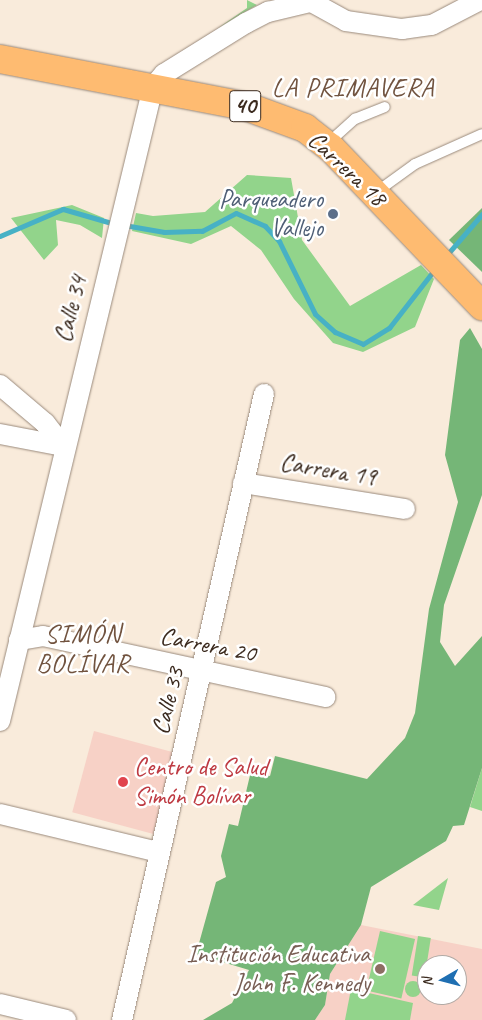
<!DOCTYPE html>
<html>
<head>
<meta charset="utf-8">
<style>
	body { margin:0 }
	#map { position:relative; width:482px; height:1020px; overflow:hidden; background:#f9ebdb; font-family:Caveat,sans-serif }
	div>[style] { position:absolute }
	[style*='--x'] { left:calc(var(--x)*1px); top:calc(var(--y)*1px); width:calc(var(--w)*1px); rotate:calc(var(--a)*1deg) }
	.built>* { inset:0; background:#f7d1c6; transform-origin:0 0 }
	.green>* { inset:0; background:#92d48b; transform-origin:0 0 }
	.round { border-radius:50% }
	.forest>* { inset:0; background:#75b677 }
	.stream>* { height:5px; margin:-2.5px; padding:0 2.5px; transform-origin:2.5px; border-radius:2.5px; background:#47b1c5 }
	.roads { filter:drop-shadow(0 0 1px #9a8a7c) drop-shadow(0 0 1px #9a8a7c) }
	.lane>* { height:10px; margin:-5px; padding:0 5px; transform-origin:5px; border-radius:5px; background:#fff }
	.street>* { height:20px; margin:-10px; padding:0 10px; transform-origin:10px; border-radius:10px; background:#fff }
	.highway>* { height:28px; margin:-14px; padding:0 14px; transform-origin:14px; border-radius:14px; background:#febb71 }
	.dots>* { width:14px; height:14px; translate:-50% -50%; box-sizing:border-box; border:2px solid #fff; border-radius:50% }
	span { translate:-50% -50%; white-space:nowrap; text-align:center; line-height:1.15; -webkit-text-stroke:5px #fff; paint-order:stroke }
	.shield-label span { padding:1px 4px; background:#fff; border:1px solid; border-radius:4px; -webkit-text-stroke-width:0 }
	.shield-label { font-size:24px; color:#3b2a1e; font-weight:700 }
	.street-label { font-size:25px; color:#3b2a1e }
	.service-label { font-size:25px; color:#4e5e75 }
	.right { translate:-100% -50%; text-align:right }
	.health-label { font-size:25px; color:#be3a42 }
	.left { translate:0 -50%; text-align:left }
	.education-label { font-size:25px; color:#785e54 }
	.neighbourhood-label { font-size:26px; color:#71533f; letter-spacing:1px }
	.north { position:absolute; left:417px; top:955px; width:50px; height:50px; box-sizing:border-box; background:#fff; border:1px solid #b1aaa5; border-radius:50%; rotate:262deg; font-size:14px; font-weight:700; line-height:20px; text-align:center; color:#3b2a1e }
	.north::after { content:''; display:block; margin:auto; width:18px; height:22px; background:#1f6fb2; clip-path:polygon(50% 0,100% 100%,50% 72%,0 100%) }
</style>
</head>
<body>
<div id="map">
	<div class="built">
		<div style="left:94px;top:731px;width:84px;height:84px;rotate:15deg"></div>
		<div style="clip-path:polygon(evenodd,361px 925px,482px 949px,482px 1020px,315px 1020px,325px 1005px,330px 974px,361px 925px,427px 965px,457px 965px,457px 995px,427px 995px,427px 965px)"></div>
	</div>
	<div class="green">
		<div style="clip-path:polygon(247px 0,257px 5px,218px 28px,247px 8px)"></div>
		<div style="clip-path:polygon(247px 175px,291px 178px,302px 240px,350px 306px,421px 265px,434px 279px,415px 327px,363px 352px,333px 343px,294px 299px,261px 250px,231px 226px,191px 244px,132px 231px,136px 213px,153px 216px,205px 212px)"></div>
		<div style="clip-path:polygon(72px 205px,104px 218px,102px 238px,80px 225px,56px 220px,58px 245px,44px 260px,11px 218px)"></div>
		<div style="clip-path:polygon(482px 768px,482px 811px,470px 807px)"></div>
		<div style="clip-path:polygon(448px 878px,439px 910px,413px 905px)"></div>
		<div style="left:380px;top:931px;width:36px;height:61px;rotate:13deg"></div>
		<div style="left:418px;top:936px;width:13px;height:40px;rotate:9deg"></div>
		<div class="round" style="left:405px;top:981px;width:16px;height:16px"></div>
		<div style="clip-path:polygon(351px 989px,413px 1003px,410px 1020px,345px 1020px)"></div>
	</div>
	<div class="forest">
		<div style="clip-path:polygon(482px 208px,482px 272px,449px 240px)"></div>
		<div style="clip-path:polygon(470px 328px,482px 349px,482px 495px,444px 605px,440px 642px,455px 666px,482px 636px,482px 768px,464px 825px,453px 826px,446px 841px,371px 887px,361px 925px,330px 974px,325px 1005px,315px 1020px,203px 1020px,232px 1003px,249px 970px,196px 954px,216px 882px,226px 877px,221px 856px,229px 824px,238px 826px,251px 771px,270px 776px,275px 756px,367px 779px,405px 738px,415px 713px,429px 609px,458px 502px,445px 455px,460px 340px)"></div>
	</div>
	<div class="stream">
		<div style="--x:124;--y:225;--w:41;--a:9.9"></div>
		<div style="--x:164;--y:232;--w:38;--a:-2"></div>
		<div style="--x:202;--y:231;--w:38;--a:-28"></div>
		<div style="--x:236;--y:213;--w:32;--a:24"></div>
		<div style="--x:265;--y:226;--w:21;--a:47"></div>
		<div style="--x:279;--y:241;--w:81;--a:63.7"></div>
		<div style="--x:315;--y:314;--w:27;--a:42"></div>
		<div style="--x:335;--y:332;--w:30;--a:23"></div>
		<div style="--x:363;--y:344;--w:31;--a:-32"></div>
		<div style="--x:389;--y:328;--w:75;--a:-52.1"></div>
		<div style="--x:0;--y:236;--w:69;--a:-23.2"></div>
		<div style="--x:63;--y:209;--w:54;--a:16.1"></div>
		<div style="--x:445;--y:257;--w:57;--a:-49.3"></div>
	</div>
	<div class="roads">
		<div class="lane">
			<div style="--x:327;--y:144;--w:38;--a:-42"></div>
			<div style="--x:355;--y:119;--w:32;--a:-22"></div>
			<div style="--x:375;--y:193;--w:49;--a:-35.9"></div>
			<div style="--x:415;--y:164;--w:73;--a:-24.1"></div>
		</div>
		<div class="street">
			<div style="--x:308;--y:0;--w:43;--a:28.9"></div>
			<div style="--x:346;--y:21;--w:57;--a:8.1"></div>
			<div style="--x:402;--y:29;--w:30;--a:-8"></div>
			<div style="--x:432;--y:25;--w:54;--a:-27.5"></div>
			<div style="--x:0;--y:385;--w:59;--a:40.2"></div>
			<div style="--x:45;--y:423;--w:29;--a:52"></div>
			<div style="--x:0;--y:434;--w:64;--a:10.8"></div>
			<div style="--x:243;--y:483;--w:164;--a:9.1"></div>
			<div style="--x:19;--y:640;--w:24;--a:-9"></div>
			<div style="--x:43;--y:636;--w:289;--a:12.2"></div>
			<div style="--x:0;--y:721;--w:652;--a:-76.43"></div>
			<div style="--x:153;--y:87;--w:17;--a:-50"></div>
			<div style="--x:164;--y:74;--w:97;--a:-31.9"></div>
			<div style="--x:246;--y:23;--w:25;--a:-27"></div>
			<div style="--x:268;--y:12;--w:43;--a:-13.4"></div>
			<div style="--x:0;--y:814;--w:163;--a:13.5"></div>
			<div style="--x:0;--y:1004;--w:68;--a:13.6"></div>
			<div style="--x:122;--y:1020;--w:642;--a:-77.22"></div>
		</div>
		<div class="highway">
			<div style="--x:0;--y:59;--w:249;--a:10.9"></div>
			<div style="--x:245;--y:106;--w:64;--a:20.1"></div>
			<div style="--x:305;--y:128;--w:33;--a:38"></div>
			<div style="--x:331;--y:148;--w:219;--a:46.3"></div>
		</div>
	</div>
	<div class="dots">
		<div style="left:333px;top:214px;background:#5c6f8a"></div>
		<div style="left:123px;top:782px;background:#e0444e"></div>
		<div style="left:380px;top:969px;background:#8d6e63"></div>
	</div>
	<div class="shield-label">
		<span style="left:245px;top:106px">40</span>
	</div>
	<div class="street-label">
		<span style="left:347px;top:169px;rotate:43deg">Carrera 18</span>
		<span style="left:71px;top:309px;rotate:-76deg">Calle 34</span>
		<span style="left:328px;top:470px;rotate:9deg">Carrera 19</span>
		<span style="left:208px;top:645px;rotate:11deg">Carrera 20</span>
		<span style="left:168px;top:701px;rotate:-76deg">Calle 33</span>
	</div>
	<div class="service-label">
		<span class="right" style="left:323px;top:214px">Parqueadero<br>Vallejo</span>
	</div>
	<div class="health-label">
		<span class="left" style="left:134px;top:782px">Centro de Salud<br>Simón Bolívar</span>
	</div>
	<div class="education-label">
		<span class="right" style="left:370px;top:969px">Institución Educativa<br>John F. Kennedy</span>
	</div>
	<div class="neighbourhood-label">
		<span style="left:353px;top:88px">LA PRIMAVERA</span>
		<span style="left:83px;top:649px">SIMÓN<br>BOLÍVAR</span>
	</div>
	<div class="north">N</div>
</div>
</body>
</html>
